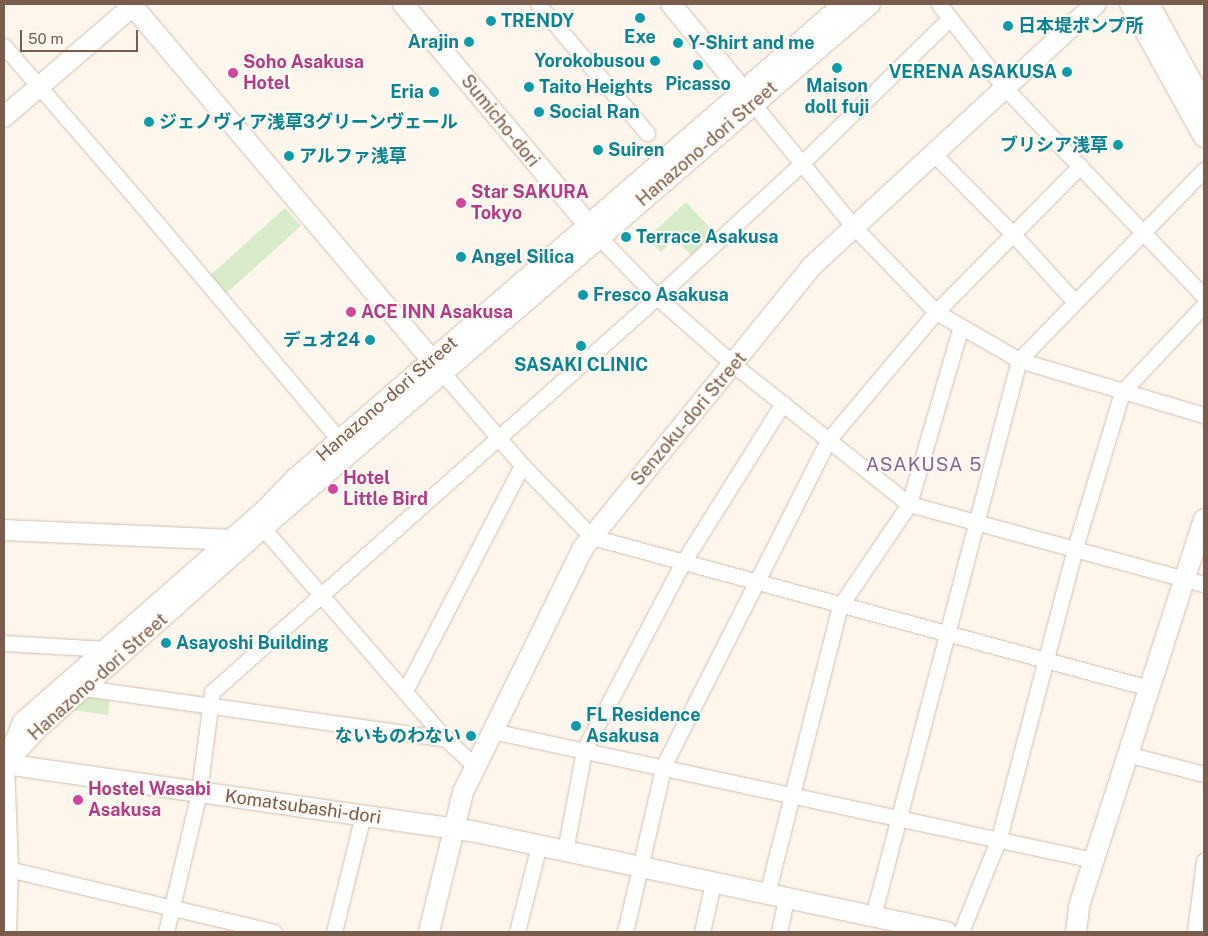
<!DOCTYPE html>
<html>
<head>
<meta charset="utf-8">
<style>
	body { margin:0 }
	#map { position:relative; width:1208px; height:936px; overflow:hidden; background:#fdf6ec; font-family:"Public Sans","Noto Sans JP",sans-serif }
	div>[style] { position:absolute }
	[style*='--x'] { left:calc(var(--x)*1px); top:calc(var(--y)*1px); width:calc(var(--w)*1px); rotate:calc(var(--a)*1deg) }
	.green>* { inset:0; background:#d8ecc9; transform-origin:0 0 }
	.roads { filter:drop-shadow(0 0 1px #d1beb0) drop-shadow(0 0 1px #d1beb0) }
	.street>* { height:15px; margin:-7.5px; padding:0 7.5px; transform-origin:7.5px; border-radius:7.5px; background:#fff }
	.secondary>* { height:20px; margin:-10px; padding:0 10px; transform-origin:10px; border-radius:10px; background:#fff }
	.dots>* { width:14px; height:14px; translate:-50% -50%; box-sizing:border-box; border:2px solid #fffaf3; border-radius:50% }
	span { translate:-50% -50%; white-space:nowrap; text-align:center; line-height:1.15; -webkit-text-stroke:4px #fffaf3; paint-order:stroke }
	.culture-label { font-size:18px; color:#0d838f; font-weight:700 }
	.left { translate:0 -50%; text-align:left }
	.right { translate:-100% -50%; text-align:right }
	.hotel-label { font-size:18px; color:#b23c85; font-weight:700 }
	.street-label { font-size:18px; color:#7a5c4d }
	.neighbourhood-label { font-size:19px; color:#846695; letter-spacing:1px }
	.frame { position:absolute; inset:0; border:5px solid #7a5c4d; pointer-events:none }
	.scale { position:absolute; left:20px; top:30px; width:118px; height:22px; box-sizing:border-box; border:2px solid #7a5c4d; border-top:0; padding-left:6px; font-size:15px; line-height:18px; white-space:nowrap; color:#7a5c4d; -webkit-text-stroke:4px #fffaf3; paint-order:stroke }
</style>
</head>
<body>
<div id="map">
	<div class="green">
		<div style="clip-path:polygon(686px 202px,716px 234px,692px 256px,675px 239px,661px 252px,647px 238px)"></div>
		<div style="left:285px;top:208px;width:24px;height:102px;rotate:48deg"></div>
		<div style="clip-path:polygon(88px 695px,110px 697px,108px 715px,73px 710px)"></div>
	</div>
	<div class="roads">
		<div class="street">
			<div style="--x:538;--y:4;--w:169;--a:49.8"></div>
			<div style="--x:939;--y:4;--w:104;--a:52"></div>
			<div style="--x:1003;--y:86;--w:291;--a:46.3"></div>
			<div style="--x:4;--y:46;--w:206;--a:49.1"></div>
			<div style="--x:139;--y:202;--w:314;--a:49.9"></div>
			<div style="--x:754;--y:105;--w:158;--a:50.7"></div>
			<div style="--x:854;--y:227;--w:118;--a:46"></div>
			<div style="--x:936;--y:312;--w:96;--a:30"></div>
			<div style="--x:1019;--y:360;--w:193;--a:16.6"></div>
			<div style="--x:933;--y:153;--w:114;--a:45.4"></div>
			<div style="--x:1013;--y:234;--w:91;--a:47.7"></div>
			<div style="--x:599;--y:237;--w:83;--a:46"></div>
			<div style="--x:657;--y:297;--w:103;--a:41.4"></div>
			<div style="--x:734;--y:365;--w:223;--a:38.5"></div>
			<div style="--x:909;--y:504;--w:306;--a:15.2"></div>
			<div style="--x:442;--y:372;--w:123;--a:49.3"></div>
			<div style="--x:522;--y:465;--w:100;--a:45.8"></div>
			<div style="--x:592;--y:537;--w:577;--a:15.17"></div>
			<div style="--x:256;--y:520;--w:290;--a:49.1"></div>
			<div style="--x:446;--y:739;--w:38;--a:43"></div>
			<div style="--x:4;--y:643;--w:103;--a:3.3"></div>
			<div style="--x:79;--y:682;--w:8;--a:50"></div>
			<div style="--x:84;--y:688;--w:366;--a:8"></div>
			<div style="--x:405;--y:691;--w:254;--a:-62.6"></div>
			<div style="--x:492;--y:731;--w:615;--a:12.11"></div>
			<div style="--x:1128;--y:751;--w:12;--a:31"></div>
			<div style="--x:1138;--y:757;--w:68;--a:14.4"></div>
			<div style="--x:565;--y:851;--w:103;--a:-79.3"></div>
			<div style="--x:584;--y:750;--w:210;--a:-62.2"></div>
			<div style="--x:682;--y:564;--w:190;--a:-57.9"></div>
			<div style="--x:8;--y:869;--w:273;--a:13.3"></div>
			<div style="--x:767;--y:894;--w:297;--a:-75.8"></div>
			<div style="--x:840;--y:606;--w:123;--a:-55.9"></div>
			<div style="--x:909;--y:504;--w:185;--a:-73.7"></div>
			<div style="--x:873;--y:916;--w:575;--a:-75.29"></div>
			<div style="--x:1019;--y:360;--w:265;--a:-45.8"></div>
			<div style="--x:166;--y:932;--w:144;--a:-76.7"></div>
			<div style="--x:199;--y:792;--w:101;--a:-82.6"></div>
			<div style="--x:212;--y:692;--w:595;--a:-41.59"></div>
			<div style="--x:657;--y:297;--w:197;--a:-42.7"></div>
			<div style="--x:802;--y:163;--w:207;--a:-44.4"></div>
			<div style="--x:334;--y:932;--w:121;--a:-76.1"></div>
			<div style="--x:517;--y:932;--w:90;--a:-75.8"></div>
			<div style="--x:625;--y:932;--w:171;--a:-76.9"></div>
			<div style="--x:664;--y:765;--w:365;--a:-63.2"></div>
			<div style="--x:829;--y:439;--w:166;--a:-49.9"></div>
			<div style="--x:936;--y:312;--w:205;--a:-45.4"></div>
			<div style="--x:702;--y:932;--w:50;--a:-77.3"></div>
			<div style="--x:779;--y:932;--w:35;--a:-78"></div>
			<div style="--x:961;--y:932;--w:101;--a:-68"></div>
			<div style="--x:999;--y:838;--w:300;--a:-75.3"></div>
			<div style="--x:1075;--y:548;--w:163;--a:-73.2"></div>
			<div style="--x:1122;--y:392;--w:120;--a:-46.7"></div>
			<div style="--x:1195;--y:932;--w:72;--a:-82.8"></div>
		</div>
		<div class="secondary">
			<div style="--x:131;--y:4;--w:478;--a:49.8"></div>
			<div style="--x:403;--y:4;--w:300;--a:50"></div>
			<div style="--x:671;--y:4;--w:126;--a:50.5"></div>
			<div style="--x:1130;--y:4;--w:152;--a:60.9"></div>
			<div style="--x:1149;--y:4;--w:114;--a:61.2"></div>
			<div style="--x:4;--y:117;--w:173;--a:-40.8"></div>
			<div style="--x:4;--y:530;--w:225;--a:2.5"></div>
			<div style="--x:229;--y:540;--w:6;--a:31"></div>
			<div style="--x:12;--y:749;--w:29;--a:-68"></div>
			<div style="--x:23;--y:722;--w:319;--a:-41.2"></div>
			<div style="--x:263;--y:512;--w:47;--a:-45.9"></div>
			<div style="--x:296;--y:478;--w:725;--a:-40.86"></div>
			<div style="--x:4;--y:763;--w:106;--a:87.8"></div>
			<div style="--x:8;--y:869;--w:63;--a:91.8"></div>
			<div style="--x:5;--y:764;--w:472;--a:8.2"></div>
			<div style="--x:472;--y:831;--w:485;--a:12"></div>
			<div style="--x:4;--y:765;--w:47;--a:-47.6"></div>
			<div style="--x:36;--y:730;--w:304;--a:-41.7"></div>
			<div style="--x:263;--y:528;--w:802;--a:-40.8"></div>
			<div style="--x:429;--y:932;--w:144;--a:-76.3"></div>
			<div style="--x:463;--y:792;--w:272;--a:-63.8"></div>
			<div style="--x:583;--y:548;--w:363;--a:-50.9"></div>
			<div style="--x:812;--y:266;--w:386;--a:-42.7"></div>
			<div style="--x:1076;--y:932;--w:26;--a:-83"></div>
			<div style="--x:1079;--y:906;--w:406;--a:-72.1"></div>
		</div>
	</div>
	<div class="dots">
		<div style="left:640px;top:18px;background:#0f9aa8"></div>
		<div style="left:491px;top:21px;background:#0f9aa8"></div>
		<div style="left:1008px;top:26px;background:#0f9aa8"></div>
		<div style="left:469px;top:42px;background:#0f9aa8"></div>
		<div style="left:678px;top:43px;background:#0f9aa8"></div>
		<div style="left:655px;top:61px;background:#0f9aa8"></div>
		<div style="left:698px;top:65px;background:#0f9aa8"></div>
		<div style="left:837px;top:68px;background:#0f9aa8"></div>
		<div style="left:1067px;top:72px;background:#0f9aa8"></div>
		<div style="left:233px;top:73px;background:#d1479c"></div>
		<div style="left:529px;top:87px;background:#0f9aa8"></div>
		<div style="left:434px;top:92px;background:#0f9aa8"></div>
		<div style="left:539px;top:112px;background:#0f9aa8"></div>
		<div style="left:149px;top:122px;background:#0f9aa8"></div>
		<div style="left:1118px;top:145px;background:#0f9aa8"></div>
		<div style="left:598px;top:150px;background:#0f9aa8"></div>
		<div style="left:289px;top:156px;background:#0f9aa8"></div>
		<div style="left:461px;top:203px;background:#d1479c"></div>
		<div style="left:626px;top:237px;background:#0f9aa8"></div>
		<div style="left:461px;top:257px;background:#0f9aa8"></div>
		<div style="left:583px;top:295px;background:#0f9aa8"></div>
		<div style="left:351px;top:312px;background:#d1479c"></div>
		<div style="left:370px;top:340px;background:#0f9aa8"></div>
		<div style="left:581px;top:346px;background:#0f9aa8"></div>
		<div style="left:333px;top:489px;background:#d1479c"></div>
		<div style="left:166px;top:643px;background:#0f9aa8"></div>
		<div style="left:576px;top:726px;background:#0f9aa8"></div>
		<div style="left:471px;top:736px;background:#0f9aa8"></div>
		<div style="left:78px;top:800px;background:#d1479c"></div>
	</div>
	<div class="culture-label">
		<span class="left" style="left:501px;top:21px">TRENDY</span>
		<span class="left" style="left:1018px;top:26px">日本堤ポンプ所</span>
		<span style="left:640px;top:37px">Exe</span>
		<span class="right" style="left:459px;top:42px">Arajin</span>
		<span class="left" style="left:688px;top:43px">Y-Shirt and me</span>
		<span class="right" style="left:645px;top:61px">Yorokobusou</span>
		<span class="right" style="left:1057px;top:72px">VERENA ASAKUSA</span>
		<span style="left:698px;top:84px">Picasso</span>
		<span class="left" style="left:539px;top:87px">Taito Heights</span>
		<span style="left:837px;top:97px">Maison<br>doll fuji</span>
		<span class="right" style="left:424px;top:92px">Eria</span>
		<span class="left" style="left:549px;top:112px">Social Ran</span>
		<span class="left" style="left:159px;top:122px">ジェノヴィア浅草3グリーンヴェール</span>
		<span class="right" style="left:1108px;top:145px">ブリシア浅草</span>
		<span class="left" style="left:608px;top:150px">Suiren</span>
		<span class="left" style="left:299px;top:156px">アルファ浅草</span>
		<span class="left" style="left:636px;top:237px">Terrace Asakusa</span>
		<span class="left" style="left:471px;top:257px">Angel Silica</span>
		<span class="left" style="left:593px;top:295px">Fresco Asakusa</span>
		<span class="right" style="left:360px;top:340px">デュオ24</span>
		<span style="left:581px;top:365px">SASAKI CLINIC</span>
		<span class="left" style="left:176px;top:643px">Asayoshi Building</span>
		<span class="left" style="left:586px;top:726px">FL Residence<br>Asakusa</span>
		<span class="right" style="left:461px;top:736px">ないものわない</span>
	</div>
	<div class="hotel-label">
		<span class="left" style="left:243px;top:73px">Soho Asakusa<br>Hotel</span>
		<span class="left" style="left:471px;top:203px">Star SAKURA<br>Tokyo</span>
		<span class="left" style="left:361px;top:312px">ACE INN Asakusa</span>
		<span class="left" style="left:343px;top:489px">Hotel<br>Little Bird</span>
		<span class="left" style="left:88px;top:800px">Hostel Wasabi<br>Asakusa</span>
	</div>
	<div class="street-label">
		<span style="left:500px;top:121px;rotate:51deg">Sumicho-dori</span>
		<span style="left:707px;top:144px;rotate:-41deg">Hanazono-dori Street</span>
		<span style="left:387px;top:399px;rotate:-41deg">Hanazono-dori Street</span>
		<span style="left:689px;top:419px;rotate:-50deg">Senzoku-dori Street</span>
		<span style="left:98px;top:677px;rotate:-42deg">Hanazono-dori Street</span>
		<span style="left:303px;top:807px;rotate:8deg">Komatsubashi-dori</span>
	</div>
	<div class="neighbourhood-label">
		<span style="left:924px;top:465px">ASAKUSA 5</span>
	</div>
	<div class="frame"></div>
	<div class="scale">50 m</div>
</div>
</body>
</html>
